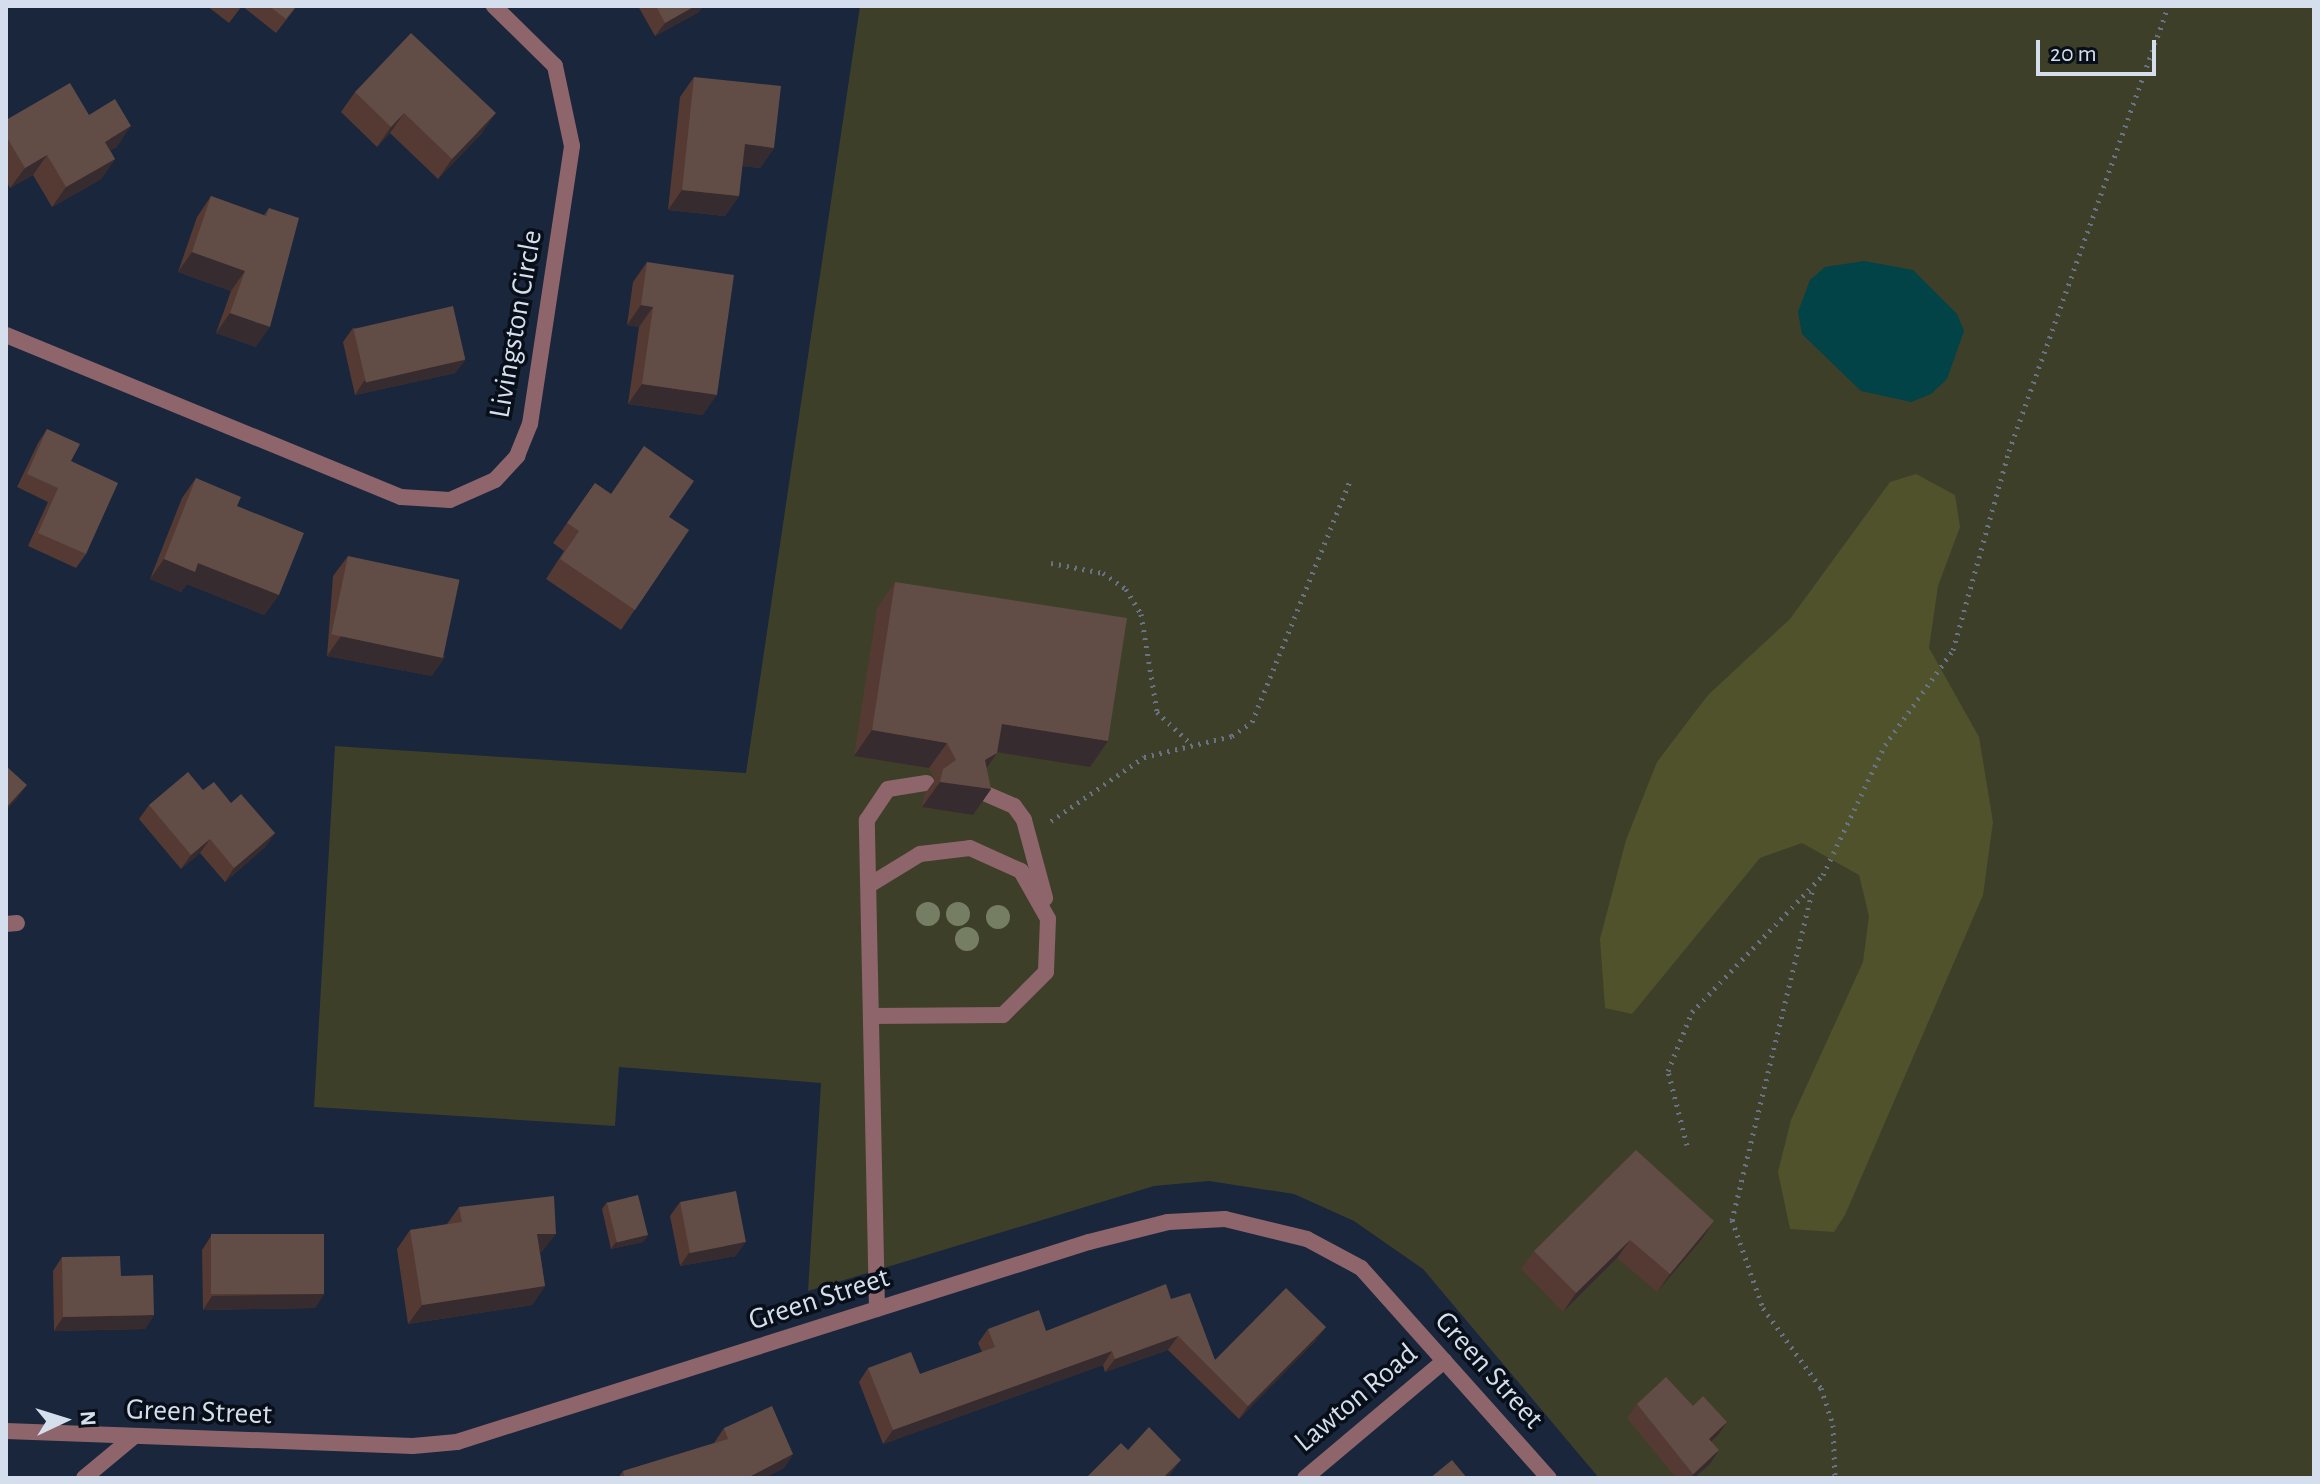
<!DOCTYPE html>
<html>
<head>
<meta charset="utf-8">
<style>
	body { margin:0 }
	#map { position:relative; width:2320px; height:1484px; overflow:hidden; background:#19263c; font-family:"Alegreya Sans",sans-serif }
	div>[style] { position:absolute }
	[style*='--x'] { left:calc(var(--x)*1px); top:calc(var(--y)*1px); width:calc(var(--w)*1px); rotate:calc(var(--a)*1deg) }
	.green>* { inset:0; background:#3e3f29 }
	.forest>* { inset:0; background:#50522b }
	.water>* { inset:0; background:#014346 }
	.path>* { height:5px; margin-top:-2.5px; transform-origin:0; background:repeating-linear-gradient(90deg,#687386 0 2px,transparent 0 8px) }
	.service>* { height:16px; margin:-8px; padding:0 8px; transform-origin:8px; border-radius:8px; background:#8e656b }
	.minor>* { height:16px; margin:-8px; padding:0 8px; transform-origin:8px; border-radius:8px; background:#8e656b }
	.trees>* { width:24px; height:24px; margin:-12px; border-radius:50%; background:#757e62 }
	.wall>* { inset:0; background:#543a32 }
	.shaded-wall>* { inset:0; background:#362b2e }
	.building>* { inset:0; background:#614c46; transform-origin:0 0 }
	span { translate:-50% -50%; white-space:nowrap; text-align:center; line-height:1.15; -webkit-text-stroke:7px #090f19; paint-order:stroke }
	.street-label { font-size:30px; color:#d4deec }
	.frame { position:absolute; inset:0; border:8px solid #d4deec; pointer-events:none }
	.north { position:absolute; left:24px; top:1380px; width:80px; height:80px; -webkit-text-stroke:6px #090f19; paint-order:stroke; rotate:86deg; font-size:22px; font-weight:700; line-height:32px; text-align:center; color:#d4deec }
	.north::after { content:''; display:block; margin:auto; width:28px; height:36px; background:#d4deec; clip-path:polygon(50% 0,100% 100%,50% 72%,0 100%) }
	.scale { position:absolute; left:2036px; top:40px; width:120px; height:36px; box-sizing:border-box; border:4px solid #d4deec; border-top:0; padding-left:10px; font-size:24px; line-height:28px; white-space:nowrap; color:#d4deec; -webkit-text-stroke:6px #090f19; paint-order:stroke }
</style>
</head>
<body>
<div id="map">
	<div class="green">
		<div style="clip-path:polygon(860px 6px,2314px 6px,2314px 1478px,1599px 1478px,1423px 1269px,1354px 1221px,1294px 1194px,1209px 1181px,1154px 1186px,808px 1291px,821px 1083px,619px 1067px,615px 1126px,314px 1107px,335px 746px,746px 773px)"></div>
	</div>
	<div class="forest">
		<div style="clip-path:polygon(1916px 474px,1955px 495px,1960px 527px,1938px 586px,1929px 648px,1979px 737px,1993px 822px,1983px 895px,1845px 1215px,1834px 1232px,1790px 1229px,1778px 1172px,1791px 1120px,1863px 962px,1869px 916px,1859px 875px,1802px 843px,1760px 858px,1632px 1014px,1605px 1008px,1600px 939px,1626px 840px,1657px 762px,1708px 695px,1790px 619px,1890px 482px)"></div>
	</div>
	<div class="water">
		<div style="clip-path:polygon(1864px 261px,1913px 270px,1957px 314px,1964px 331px,1947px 379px,1931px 394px,1911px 402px,1861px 391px,1802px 334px,1798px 312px,1810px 280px,1825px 267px)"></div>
	</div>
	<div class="path">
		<div style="--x:1051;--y:563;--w:53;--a:10.9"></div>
		<div style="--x:1103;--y:573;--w:28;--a:35"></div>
		<div style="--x:1126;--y:589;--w:29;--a:59"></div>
		<div style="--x:1141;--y:614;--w:99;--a:80.7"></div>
		<div style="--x:1157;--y:712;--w:44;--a:43.2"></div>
		<div style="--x:1051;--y:821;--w:113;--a:-34.5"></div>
		<div style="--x:1144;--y:757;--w:90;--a:-13.4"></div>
		<div style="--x:1232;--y:736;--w:24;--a:-35"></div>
		<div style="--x:1252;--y:722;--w:263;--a:-67.9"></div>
		<div style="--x:1812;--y:892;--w:338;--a:103.7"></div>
		<div style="--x:1732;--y:1220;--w:93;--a:70.6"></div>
		<div style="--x:1763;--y:1308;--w:99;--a:54.1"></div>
		<div style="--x:1821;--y:1388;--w:39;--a:72"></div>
		<div style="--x:1833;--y:1425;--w:53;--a:87.8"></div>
		<div style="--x:1687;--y:1145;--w:76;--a:-104.4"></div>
		<div style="--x:1668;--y:1071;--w:64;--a:-67.9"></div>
		<div style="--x:1692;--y:1012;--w:190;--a:-46.3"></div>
		<div style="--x:1823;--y:875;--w:144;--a:-64.5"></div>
		<div style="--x:1885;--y:745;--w:117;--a:-54.4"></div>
		<div style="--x:1953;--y:650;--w:207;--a:-74.3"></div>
		<div style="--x:2009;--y:451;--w:473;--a:-70.3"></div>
	</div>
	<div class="service">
		<div style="--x:977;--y:790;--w:40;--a:23.4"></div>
		<div style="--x:1014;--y:806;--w:17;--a:54"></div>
		<div style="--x:1024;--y:820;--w:81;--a:74.9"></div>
		<div style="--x:871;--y:884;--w:57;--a:-31.5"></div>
		<div style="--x:920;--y:854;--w:50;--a:-6.8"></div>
		<div style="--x:970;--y:848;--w:56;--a:24.3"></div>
		<div style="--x:1021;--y:871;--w:55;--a:60.6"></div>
		<div style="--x:1048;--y:919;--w:53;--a:92.2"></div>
		<div style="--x:1046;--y:972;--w:61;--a:135"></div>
		<div style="--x:1003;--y:1015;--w:131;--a:179.6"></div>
		<div style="--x:877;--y:1309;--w:489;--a:-91.2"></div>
		<div style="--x:867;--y:820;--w:37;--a:-56"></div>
		<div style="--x:888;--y:789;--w:39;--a:-9"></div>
	</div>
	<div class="minor">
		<div style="--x:6;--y:335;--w:427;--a:22.3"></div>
		<div style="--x:401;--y:497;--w:49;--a:3.5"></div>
		<div style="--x:450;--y:500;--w:49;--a:-24"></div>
		<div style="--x:495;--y:480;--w:33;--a:-47"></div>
		<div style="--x:517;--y:456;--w:35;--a:-68"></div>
		<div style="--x:530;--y:424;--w:281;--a:-81.4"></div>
		<div style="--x:572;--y:146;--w:82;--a:-102"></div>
		<div style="--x:555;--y:66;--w:86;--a:-135.5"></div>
		<div style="--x:6;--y:924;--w:11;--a:-5"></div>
		<div style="--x:6;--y:1431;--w:407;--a:2.1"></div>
		<div style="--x:413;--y:1446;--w:44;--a:-5.2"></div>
		<div style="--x:457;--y:1442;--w:663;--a:-17.56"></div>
		<div style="--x:1089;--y:1242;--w:81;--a:-14.2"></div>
		<div style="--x:1168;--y:1222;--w:57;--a:-3"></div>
		<div style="--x:1225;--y:1219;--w:84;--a:13.7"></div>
		<div style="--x:1307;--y:1239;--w:61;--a:28.2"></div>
		<div style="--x:1361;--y:1268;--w:282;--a:48.2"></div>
		<div style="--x:84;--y:1478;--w:62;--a:-39.8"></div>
		<div style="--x:1305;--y:1478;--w:182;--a:-40.1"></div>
	</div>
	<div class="trees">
		<div style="left:928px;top:914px"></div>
		<div style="left:958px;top:914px"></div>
		<div style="left:998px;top:917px"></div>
		<div style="left:967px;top:939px"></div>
	</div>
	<div class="wall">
		<div style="clip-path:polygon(207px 6px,297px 6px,276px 33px,242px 6px,229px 23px)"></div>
		<div style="clip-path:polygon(638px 6px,703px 6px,699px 12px,655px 36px)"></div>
		<div style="clip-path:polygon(694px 77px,774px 148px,760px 168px,742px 166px,739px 196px,725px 216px,668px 210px,680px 97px)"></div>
		<div style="clip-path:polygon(355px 92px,482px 133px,438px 179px,390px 133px,377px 147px,341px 112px)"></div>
		<div style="clip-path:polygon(89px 115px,117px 147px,110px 150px,115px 159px,101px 179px,52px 207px,33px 175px,10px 188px,6px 181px,6px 120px)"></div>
		<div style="clip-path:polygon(211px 196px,264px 215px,269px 208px,256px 347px,216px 333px,231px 291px,178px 272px,197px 217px)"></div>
		<div style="clip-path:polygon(647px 262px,703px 415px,628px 404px,639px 327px,627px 325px,633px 282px)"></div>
		<div style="clip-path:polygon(353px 328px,465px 360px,455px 373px,355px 395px,343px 342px)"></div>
		<div style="clip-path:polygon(47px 429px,71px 461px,86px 554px,76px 568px,28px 546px,48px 502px,17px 487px,38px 443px)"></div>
		<div style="clip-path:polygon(196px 478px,237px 506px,279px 595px,264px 615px,187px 584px,181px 592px,150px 579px,182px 498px)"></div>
		<div style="clip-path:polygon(595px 483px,611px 494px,669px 517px,689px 530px,621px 630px,546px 579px,564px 551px,553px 543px)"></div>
		<div style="clip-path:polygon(348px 556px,432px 676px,327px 656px,333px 576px)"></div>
		<div style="clip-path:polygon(895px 582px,1108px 741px,1090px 767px,997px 752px,986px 768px,991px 789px,973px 815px,922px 807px,924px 795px,935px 780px,929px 768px,854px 756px,877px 608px)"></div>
		<div style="clip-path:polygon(203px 790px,231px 803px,275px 833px,265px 847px,225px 882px,200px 853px,181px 869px,139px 819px,149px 805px)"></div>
		<div style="clip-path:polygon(607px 1202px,648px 1235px,643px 1242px,611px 1249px,602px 1209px)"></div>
		<div style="clip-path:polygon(680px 1202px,736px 1256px,680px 1266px,670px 1216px)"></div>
		<div style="clip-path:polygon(459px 1207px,542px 1252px,540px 1252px,545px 1286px,532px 1305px,408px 1324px,397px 1249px,410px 1230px,447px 1224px)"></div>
		<div style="clip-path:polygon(1714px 1221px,1701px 1240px,1657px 1292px,1617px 1258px,1563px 1312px,1521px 1269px,1534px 1251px)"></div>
		<div style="clip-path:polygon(211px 1236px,324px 1294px,315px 1308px,203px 1310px,202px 1250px)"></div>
		<div style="clip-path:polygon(62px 1257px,121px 1276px,154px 1315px,145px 1329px,54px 1331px,53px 1271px)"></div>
		<div style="clip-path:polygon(1171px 1299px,1215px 1360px,1326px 1327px,1316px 1340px,1239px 1419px,1168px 1350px,1105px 1372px,1103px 1365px,883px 1444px,859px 1382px,868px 1368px,920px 1374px,982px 1352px,978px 1343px,988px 1329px,1046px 1331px)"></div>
		<div style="clip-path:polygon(1637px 1404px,1718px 1435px,1711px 1441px,1710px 1464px,1694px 1478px,1676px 1478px,1627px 1418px)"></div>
		<div style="clip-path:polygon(724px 1428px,793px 1454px,784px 1468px,764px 1478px,618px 1478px,623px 1471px,714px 1443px)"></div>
	</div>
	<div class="shaded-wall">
		<div style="clip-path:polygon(695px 6px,703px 6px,699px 12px,655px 36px,665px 23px)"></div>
		<div style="clip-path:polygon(404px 113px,390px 133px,377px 147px,391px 127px)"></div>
		<div style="clip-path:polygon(496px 113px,482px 133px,438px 179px,452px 159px)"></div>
		<div style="clip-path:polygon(131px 126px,117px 147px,91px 162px,105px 142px)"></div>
		<div style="clip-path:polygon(745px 144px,774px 148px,760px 168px,731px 165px)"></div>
		<div style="clip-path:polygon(47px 155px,33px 175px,10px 188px,25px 168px)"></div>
		<div style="clip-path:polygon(115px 159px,101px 179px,52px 207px,66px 187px)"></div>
		<div style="clip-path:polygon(682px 190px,739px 196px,725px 216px,668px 210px)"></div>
		<div style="clip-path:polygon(192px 252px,245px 271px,231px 291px,178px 272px)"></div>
		<div style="clip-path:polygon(641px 305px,653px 307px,639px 327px,627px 325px)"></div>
		<div style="clip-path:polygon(230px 313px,270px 327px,256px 347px,216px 333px)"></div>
		<div style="clip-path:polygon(465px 360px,455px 373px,355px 395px,364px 381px)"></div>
		<div style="clip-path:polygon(642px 384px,717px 395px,703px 415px,628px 404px)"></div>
		<div style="clip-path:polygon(164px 559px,198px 563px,279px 595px,264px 615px,187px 584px,181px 592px,150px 579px)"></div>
		<div style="clip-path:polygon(341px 636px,446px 656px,432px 676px,327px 656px)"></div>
		<div style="clip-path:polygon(1002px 724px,1108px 741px,1090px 767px,983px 750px)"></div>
		<div style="clip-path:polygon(872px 730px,947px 743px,929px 768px,854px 756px)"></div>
		<div style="clip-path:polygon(997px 753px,979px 779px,991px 789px,973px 815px,922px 807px,940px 782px)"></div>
		<div style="clip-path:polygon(27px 785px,17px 799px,6px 811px,6px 808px)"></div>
		<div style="clip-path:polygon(275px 833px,265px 847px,225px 882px,234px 868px)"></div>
		<div style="clip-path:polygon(210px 839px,200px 853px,181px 869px,191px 855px)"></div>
		<div style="clip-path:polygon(1714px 1221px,1701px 1240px,1657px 1292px,1670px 1274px)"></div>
		<div style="clip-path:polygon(537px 1234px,556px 1234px,542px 1252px,524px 1253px)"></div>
		<div style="clip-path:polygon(648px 1235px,643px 1242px,611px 1249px,616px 1242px)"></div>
		<div style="clip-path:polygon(1630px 1240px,1617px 1258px,1563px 1312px,1576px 1293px)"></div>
		<div style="clip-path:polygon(746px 1242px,736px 1256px,680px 1266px,689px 1253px)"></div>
		<div style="clip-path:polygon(545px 1286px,532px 1305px,408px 1324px,422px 1305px)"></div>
		<div style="clip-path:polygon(324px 1294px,315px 1308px,203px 1310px,212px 1296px)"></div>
		<div style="clip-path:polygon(154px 1315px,145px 1329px,54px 1331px,63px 1317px)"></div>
		<div style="clip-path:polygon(1326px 1327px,1316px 1340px,1239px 1419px,1248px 1406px)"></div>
		<div style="clip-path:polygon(1178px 1336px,1168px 1350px,1105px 1372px,1115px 1359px)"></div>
		<div style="clip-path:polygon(1112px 1351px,1103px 1365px,883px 1444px,893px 1430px)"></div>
		<div style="clip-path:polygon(1727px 1422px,1718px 1435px,1700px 1452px,1709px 1439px)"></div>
		<div style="clip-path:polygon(1719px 1450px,1710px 1464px,1694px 1478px,1690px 1478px)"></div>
		<div style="clip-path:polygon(793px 1454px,784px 1468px,764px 1478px,747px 1478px)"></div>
		<div style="clip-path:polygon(1181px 1460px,1171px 1474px,1167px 1478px,1163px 1478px)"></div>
	</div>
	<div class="building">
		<div style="clip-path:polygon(269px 6px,296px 6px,286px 19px)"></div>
		<div style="clip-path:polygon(656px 6px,695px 6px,665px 23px)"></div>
		<div style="clip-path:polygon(411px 33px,496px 113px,452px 159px,404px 113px,391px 127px,355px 92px)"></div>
		<div style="clip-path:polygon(694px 77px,781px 86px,774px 148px,745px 144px,739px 196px,682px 190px)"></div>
		<div style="clip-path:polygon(70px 83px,89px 115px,115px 99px,131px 126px,105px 142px,115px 159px,66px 187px,47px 155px,25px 168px,6px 136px,6px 120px)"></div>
		<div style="clip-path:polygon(211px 196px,266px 216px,269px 208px,299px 218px,270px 327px,230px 313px,245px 271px,192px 252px)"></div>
		<div style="clip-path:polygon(647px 262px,734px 275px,717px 395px,642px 384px,653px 307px,641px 305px)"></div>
		<div style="left:453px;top:306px;width:55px;height:102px;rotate:77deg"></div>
		<div style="clip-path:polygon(47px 429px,80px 444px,71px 461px,118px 483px,86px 554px,38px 533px,58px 488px,27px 474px)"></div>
		<div style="clip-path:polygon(644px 446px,694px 481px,669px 517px,689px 530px,635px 610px,560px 559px,579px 531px,567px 523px,595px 483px,611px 494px)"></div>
		<div style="clip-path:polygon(196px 478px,241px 497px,237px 506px,304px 533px,279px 595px,198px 563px,195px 572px,164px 559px)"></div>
		<div style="left:348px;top:556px;width:114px;height:80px;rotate:12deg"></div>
		<div style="clip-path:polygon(895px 582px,1127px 618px,1108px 741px,1002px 724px,997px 753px,985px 760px,991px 789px,940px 782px,943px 769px,956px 760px,947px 743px,872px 730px)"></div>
		<div style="clip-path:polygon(6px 766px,27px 785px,6px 808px)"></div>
		<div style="clip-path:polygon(188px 772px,203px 790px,214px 782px,231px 803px,241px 794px,275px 833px,234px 868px,210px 839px,191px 855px,149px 805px)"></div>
		<div style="clip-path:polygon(1636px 1150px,1714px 1221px,1670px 1274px,1630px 1240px,1576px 1293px,1534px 1251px)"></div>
		<div style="left:736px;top:1191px;width:52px;height:57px;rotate:79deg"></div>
		<div style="left:638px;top:1195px;width:41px;height:32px;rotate:76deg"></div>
		<div style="clip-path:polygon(554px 1196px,556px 1234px,537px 1234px,545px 1286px,422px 1305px,410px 1230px,462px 1222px,459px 1207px)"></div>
		<div style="left:324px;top:1234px;width:60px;height:113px;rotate:90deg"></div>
		<div style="clip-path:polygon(120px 1256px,121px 1276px,153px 1275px,154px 1315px,63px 1317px,62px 1257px)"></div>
		<div style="clip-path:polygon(1166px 1284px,1171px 1299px,1190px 1293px,1215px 1360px,1286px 1288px,1326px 1327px,1248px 1406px,1178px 1336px,1115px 1359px,1112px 1351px,893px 1430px,868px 1368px,911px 1352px,920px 1374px,995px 1347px,988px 1329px,1039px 1310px,1046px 1331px)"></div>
		<div style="clip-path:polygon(1666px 1377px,1693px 1406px,1703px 1396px,1727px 1422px,1709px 1439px,1719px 1450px,1693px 1474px,1637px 1404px)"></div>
		<div style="clip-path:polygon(772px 1406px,793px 1454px,747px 1478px,625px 1478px,623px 1471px,728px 1439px,724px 1428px)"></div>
		<div style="clip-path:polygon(1149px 1427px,1181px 1460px,1163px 1478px,1086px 1478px,1121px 1443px,1128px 1450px)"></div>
		<div style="clip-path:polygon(1452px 1460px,1467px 1478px,1430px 1478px)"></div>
	</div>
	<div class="street-label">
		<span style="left:516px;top:324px;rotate:-80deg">Livingston Circle</span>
		<span style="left:819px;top:1299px;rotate:-18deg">Green Street</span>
		<span style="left:1489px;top:1370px;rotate:48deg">Green Street</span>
		<span style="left:1356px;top:1398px;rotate:-40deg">Lawton Road</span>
		<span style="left:199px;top:1412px;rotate:2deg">Green Street</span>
	</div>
	<div class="frame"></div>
	<div class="north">N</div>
	<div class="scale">20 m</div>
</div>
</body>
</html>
